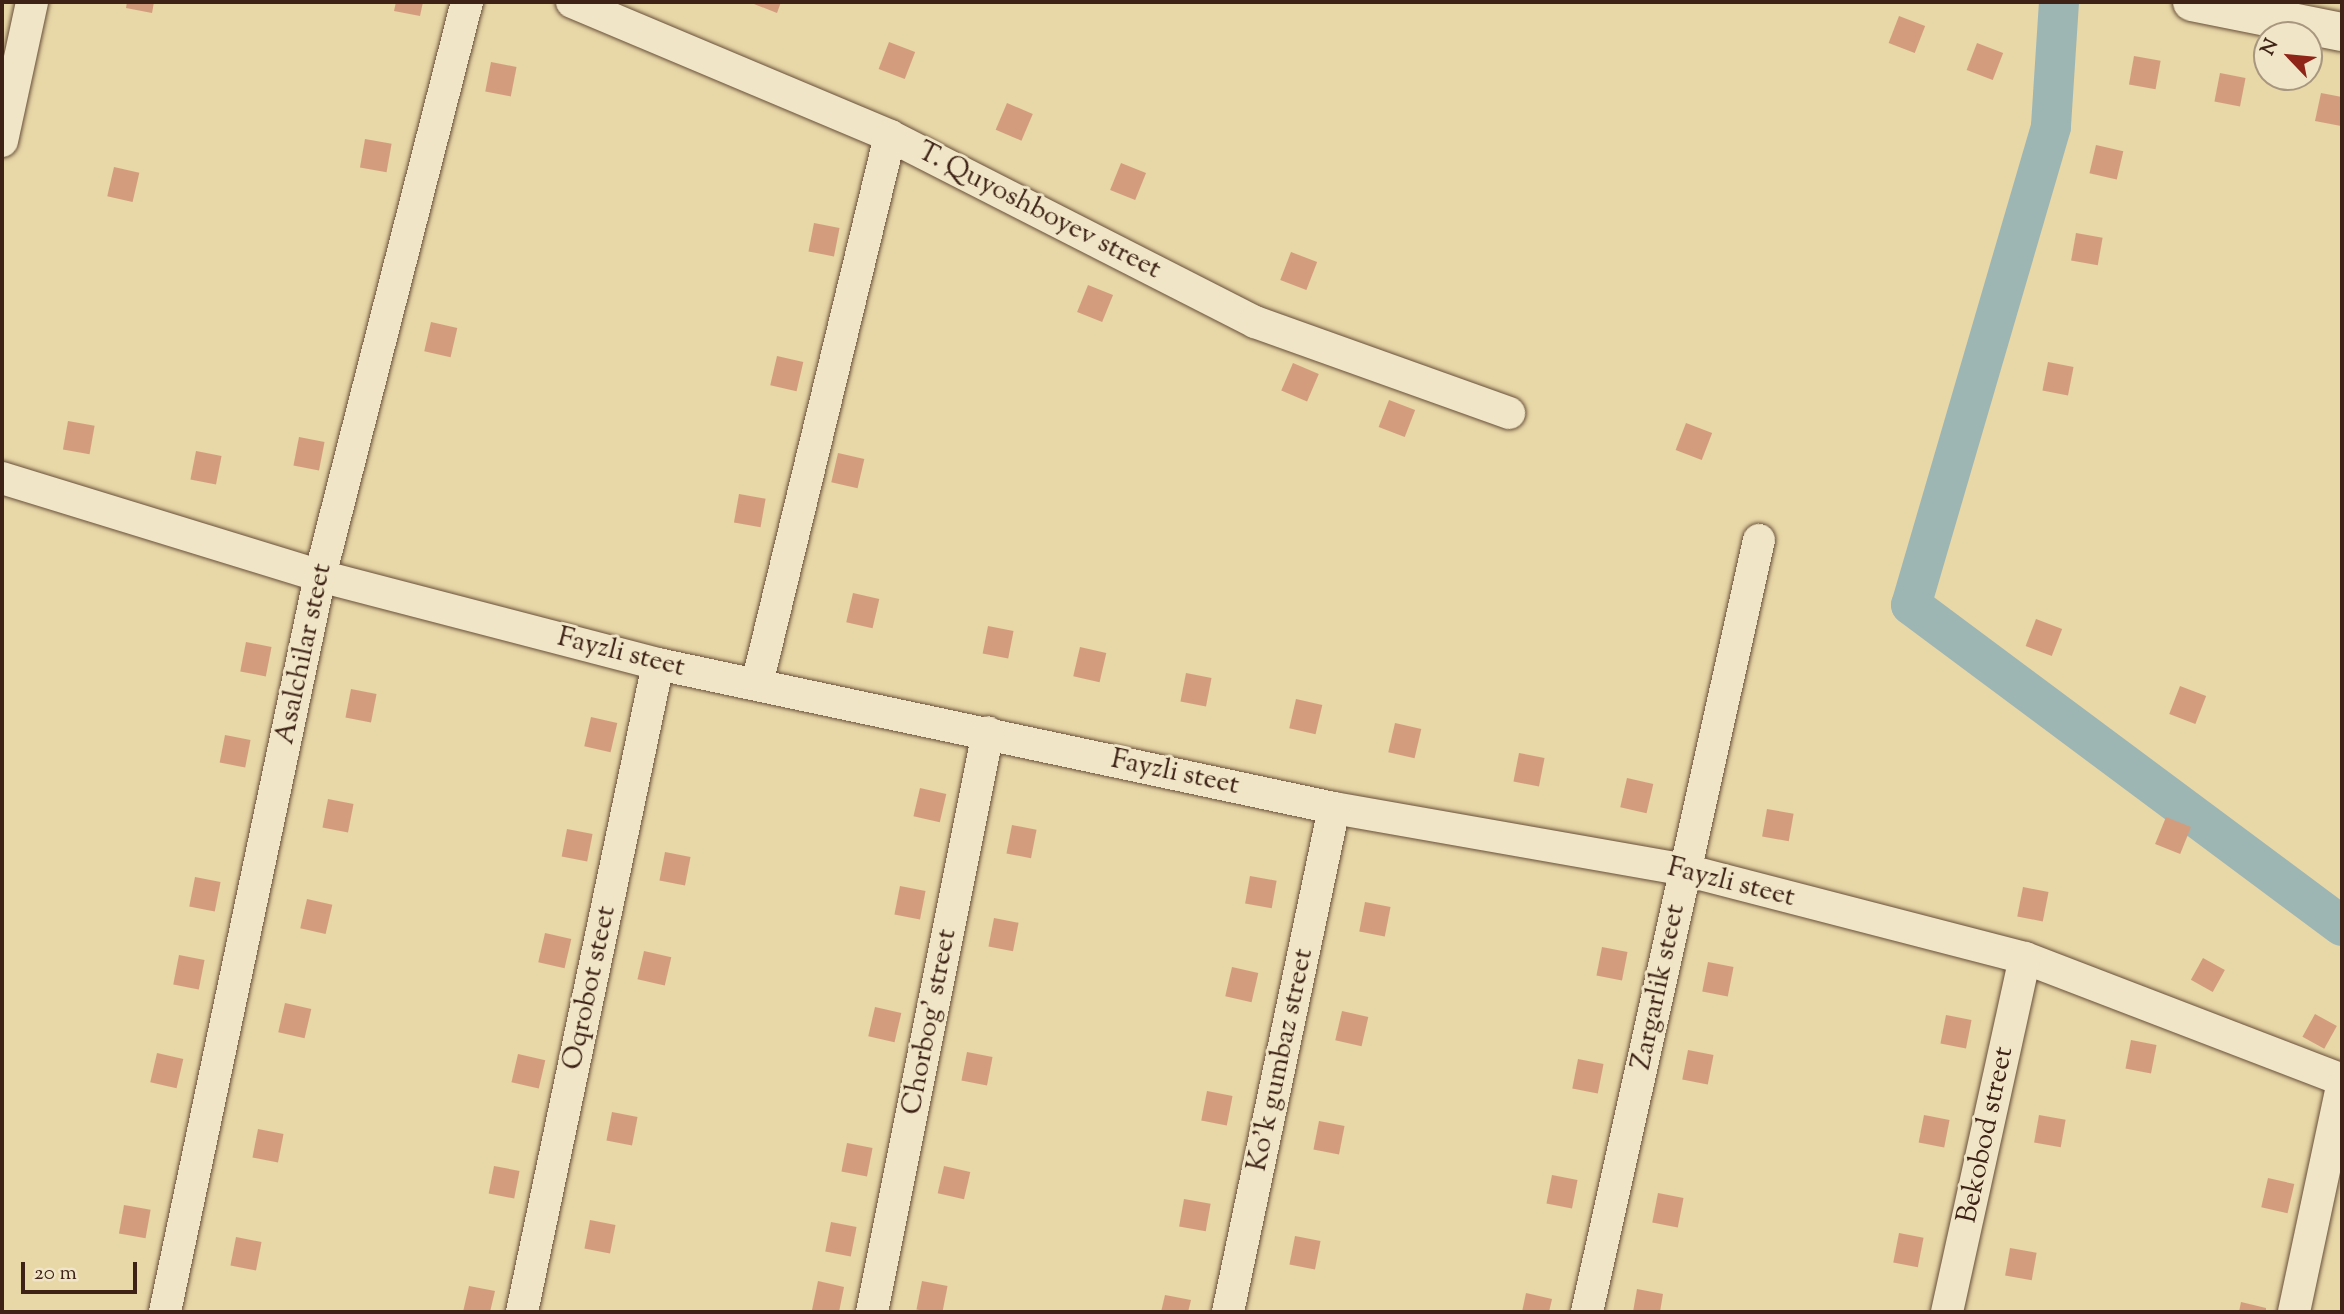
<!DOCTYPE html>
<html>
<head>
<meta charset="utf-8">
<style>
	body { margin:0 }
	#map { position:relative; width:2344px; height:1314px; overflow:hidden; background:#e8d7a7; font-family:"Sorts Mill Goudy",serif }
	div>[style] { position:absolute }
	[style*='--x'] { left:calc(var(--x)*1px); top:calc(var(--y)*1px); width:calc(var(--w)*1px); rotate:calc(var(--a)*1deg) }
	.canal>* { height:40px; margin:-20px; padding:0 20px; transform-origin:20px; border-radius:20px; background:#9db6b4 }
	.building>* { inset:0; background:#d39d7d; transform-origin:0 0 }
	.roads { filter:drop-shadow(0 0 2px #684f3a) drop-shadow(0 0 2px #684f3a) }
	.minor>* { height:32px; margin:-16px; padding:0 16px; transform-origin:16px; border-radius:16px; background:#f0e5c6 }
	.tertiary>* { height:38px; margin:-19px; padding:0 19px; transform-origin:19px; border-radius:19px; background:#f0e5c6 }
	span { translate:-50% -50%; white-space:nowrap; text-align:center; line-height:1.15; -webkit-text-stroke:6px #f0e5c6; paint-order:stroke }
	.street-label { font-size:28px; color:#3d2215 }
	.frame { position:absolute; inset:0; border:4px solid #3d2215; pointer-events:none }
	.north { position:absolute; left:2253px; top:21px; width:70px; height:70px; box-sizing:border-box; background:#f0e5c6; border:2px solid #a8977f; border-radius:50%; rotate:296deg; font-size:19px; font-weight:700; line-height:28px; text-align:center; color:#3d2215 }
	.north::after { content:''; display:block; margin:auto; width:24px; height:32px; background:#8f2418; clip-path:polygon(50% 0,100% 100%,50% 72%,0 100%) }
	.scale { position:absolute; left:21px; top:1262px; width:116px; height:32px; box-sizing:border-box; border:4px solid #3d2215; border-top:0; padding-left:9px; font-size:21px; line-height:24px; white-space:nowrap; color:#3d2215; -webkit-text-stroke:5px #f0e5c6; paint-order:stroke }
</style>
</head>
<body>
<div id="map">
	<div class="canal">
		<div style="--x:2059;--y:2;--w:125;--a:93.7"></div>
		<div style="--x:2051;--y:127;--w:498;--a:106.3"></div>
		<div style="--x:1911;--y:605;--w:537;--a:36.68"></div>
	</div>
	<div class="building">
		<div style="clip-path:polygon(127px 2px,154px 2px,152px 13px,126px 8px)"></div>
		<div style="clip-path:polygon(396px 2px,423px 2px,420px 16px,394px 11px)"></div>
		<div style="clip-path:polygon(749px 2px,781px 2px,777px 13px)"></div>
		<div style="left:1899px;top:16px;width:28px;height:29px;rotate:21deg"></div>
		<div style="left:889px;top:42px;width:28px;height:29px;rotate:21deg"></div>
		<div style="left:1977px;top:43px;width:28px;height:29px;rotate:21deg"></div>
		<div style="left:2134px;top:56px;width:27px;height:29px;rotate:10deg"></div>
		<div style="left:491px;top:62px;width:26px;height:30px;rotate:11deg"></div>
		<div style="left:2220px;top:73px;width:26px;height:29px;rotate:11deg"></div>
		<div style="clip-path:polygon(2321px 93px,2342px 97px,2341px 126px,2315px 121px)"></div>
		<div style="left:1007px;top:103px;width:28px;height:29px;rotate:23deg"></div>
		<div style="left:365px;top:139px;width:27px;height:29px;rotate:10deg"></div>
		<div style="left:2096px;top:145px;width:28px;height:29px;rotate:13deg"></div>
		<div style="left:1121px;top:163px;width:27px;height:29px;rotate:22deg"></div>
		<div style="left:114px;top:167px;width:26px;height:30px;rotate:13deg"></div>
		<div style="left:814px;top:223px;width:26px;height:29px;rotate:11deg"></div>
		<div style="left:2076px;top:233px;width:27px;height:28px;rotate:10deg"></div>
		<div style="left:1291px;top:252px;width:28px;height:30px;rotate:21deg"></div>
		<div style="left:1088px;top:285px;width:27px;height:29px;rotate:22deg"></div>
		<div style="left:431px;top:322px;width:27px;height:30px;rotate:13deg"></div>
		<div style="left:777px;top:356px;width:27px;height:30px;rotate:13deg"></div>
		<div style="left:2048px;top:362px;width:26px;height:29px;rotate:11deg"></div>
		<div style="left:1293px;top:363px;width:28px;height:30px;rotate:23deg"></div>
		<div style="left:1389px;top:400px;width:28px;height:29px;rotate:21deg"></div>
		<div style="left:68px;top:421px;width:27px;height:29px;rotate:10deg"></div>
		<div style="left:1686px;top:423px;width:28px;height:29px;rotate:21deg"></div>
		<div style="left:299px;top:437px;width:26px;height:29px;rotate:11deg"></div>
		<div style="left:196px;top:451px;width:26px;height:29px;rotate:11deg"></div>
		<div style="left:838px;top:453px;width:27px;height:30px;rotate:13deg"></div>
		<div style="left:739px;top:494px;width:27px;height:29px;rotate:10deg"></div>
		<div style="left:853px;top:593px;width:27px;height:30px;rotate:13deg"></div>
		<div style="left:2036px;top:619px;width:28px;height:29px;rotate:21deg"></div>
		<div style="left:988px;top:626px;width:26px;height:28px;rotate:11deg"></div>
		<div style="left:246px;top:642px;width:26px;height:30px;rotate:11deg"></div>
		<div style="left:1080px;top:647px;width:27px;height:30px;rotate:13deg"></div>
		<div style="left:1186px;top:673px;width:26px;height:29px;rotate:11deg"></div>
		<div style="left:2180px;top:686px;width:28px;height:30px;rotate:21deg"></div>
		<div style="left:351px;top:689px;width:26px;height:29px;rotate:11deg"></div>
		<div style="left:1296px;top:699px;width:27px;height:30px;rotate:13deg"></div>
		<div style="left:591px;top:717px;width:27px;height:30px;rotate:13deg"></div>
		<div style="left:1395px;top:723px;width:27px;height:30px;rotate:13deg"></div>
		<div style="left:225px;top:735px;width:26px;height:28px;rotate:11deg"></div>
		<div style="left:1519px;top:753px;width:26px;height:29px;rotate:11deg"></div>
		<div style="left:1627px;top:778px;width:27px;height:30px;rotate:13deg"></div>
		<div style="left:920px;top:788px;width:27px;height:29px;rotate:13deg"></div>
		<div style="left:328px;top:799px;width:26px;height:29px;rotate:11deg"></div>
		<div style="left:1767px;top:809px;width:27px;height:28px;rotate:10deg"></div>
		<div style="left:2166px;top:817px;width:27px;height:29px;rotate:22deg"></div>
		<div style="left:1012px;top:825px;width:25px;height:29px;rotate:11deg"></div>
		<div style="left:567px;top:829px;width:26px;height:28px;rotate:11deg"></div>
		<div style="left:665px;top:852px;width:26px;height:29px;rotate:11deg"></div>
		<div style="left:1250px;top:876px;width:27px;height:28px;rotate:10deg"></div>
		<div style="left:195px;top:877px;width:26px;height:30px;rotate:11deg"></div>
		<div style="left:900px;top:886px;width:26px;height:29px;rotate:11deg"></div>
		<div style="left:2023px;top:887px;width:26px;height:30px;rotate:11deg"></div>
		<div style="left:307px;top:899px;width:26px;height:30px;rotate:13deg"></div>
		<div style="left:1365px;top:902px;width:26px;height:30px;rotate:11deg"></div>
		<div style="left:994px;top:918px;width:25px;height:29px;rotate:11deg"></div>
		<div style="left:545px;top:933px;width:27px;height:30px;rotate:13deg"></div>
		<div style="left:1602px;top:947px;width:26px;height:29px;rotate:11deg"></div>
		<div style="left:644px;top:951px;width:28px;height:29px;rotate:13deg"></div>
		<div style="left:179px;top:955px;width:26px;height:30px;rotate:11deg"></div>
		<div style="left:2203px;top:958px;width:25px;height:25px;rotate:29deg"></div>
		<div style="left:1708px;top:962px;width:26px;height:30px;rotate:11deg"></div>
		<div style="left:1232px;top:967px;width:27px;height:30px;rotate:13deg"></div>
		<div style="left:285px;top:1003px;width:27px;height:30px;rotate:13deg"></div>
		<div style="left:875px;top:1007px;width:27px;height:30px;rotate:13deg"></div>
		<div style="left:1342px;top:1011px;width:27px;height:30px;rotate:13deg"></div>
		<div style="left:2315px;top:1014px;width:25px;height:26px;rotate:29deg"></div>
		<div style="left:1946px;top:1015px;width:26px;height:29px;rotate:11deg"></div>
		<div style="left:2131px;top:1040px;width:26px;height:29px;rotate:11deg"></div>
		<div style="left:1688px;top:1050px;width:26px;height:30px;rotate:11deg"></div>
		<div style="left:967px;top:1052px;width:26px;height:29px;rotate:11deg"></div>
		<div style="left:157px;top:1053px;width:27px;height:30px;rotate:13deg"></div>
		<div style="left:518px;top:1054px;width:28px;height:29px;rotate:13deg"></div>
		<div style="left:1578px;top:1059px;width:26px;height:30px;rotate:11deg"></div>
		<div style="left:1207px;top:1091px;width:26px;height:30px;rotate:11deg"></div>
		<div style="left:612px;top:1112px;width:26px;height:29px;rotate:11deg"></div>
		<div style="left:1924px;top:1115px;width:26px;height:28px;rotate:11deg"></div>
		<div style="left:2039px;top:1115px;width:27px;height:28px;rotate:10deg"></div>
		<div style="left:1319px;top:1121px;width:26px;height:29px;rotate:11deg"></div>
		<div style="left:258px;top:1129px;width:26px;height:29px;rotate:11deg"></div>
		<div style="left:847px;top:1143px;width:26px;height:29px;rotate:11deg"></div>
		<div style="left:494px;top:1166px;width:26px;height:28px;rotate:11deg"></div>
		<div style="left:944px;top:1166px;width:27px;height:28px;rotate:13deg"></div>
		<div style="left:1552px;top:1175px;width:26px;height:29px;rotate:11deg"></div>
		<div style="left:2268px;top:1178px;width:27px;height:30px;rotate:13deg"></div>
		<div style="left:1658px;top:1193px;width:26px;height:30px;rotate:11deg"></div>
		<div style="left:1184px;top:1199px;width:27px;height:28px;rotate:10deg"></div>
		<div style="left:124px;top:1205px;width:27px;height:29px;rotate:10deg"></div>
		<div style="left:590px;top:1220px;width:26px;height:29px;rotate:11deg"></div>
		<div style="left:831px;top:1222px;width:26px;height:30px;rotate:11deg"></div>
		<div style="left:1899px;top:1233px;width:25px;height:30px;rotate:11deg"></div>
		<div style="left:1295px;top:1236px;width:26px;height:29px;rotate:11deg"></div>
		<div style="left:236px;top:1237px;width:26px;height:29px;rotate:11deg"></div>
		<div style="left:2010px;top:1248px;width:27px;height:28px;rotate:10deg"></div>
		<div style="clip-path:polygon(818px 1281px,844px 1287px,839px 1312px,812px 1310px)"></div>
		<div style="left:922px;top:1281px;width:26px;height:29px;rotate:11deg"></div>
		<div style="clip-path:polygon(469px 1286px,495px 1291px,490px 1312px,463px 1312px)"></div>
		<div style="clip-path:polygon(1637px 1289px,1663px 1294px,1660px 1312px,1633px 1312px)"></div>
		<div style="clip-path:polygon(1526px 1293px,1552px 1299px,1549px 1312px,1522px 1312px)"></div>
		<div style="clip-path:polygon(1165px 1295px,1191px 1300px,1188px 1312px,1161px 1312px)"></div>
		<div style="clip-path:polygon(2241px 1302px,2266px 1308px,2266px 1312px,2239px 1312px)"></div>
	</div>
	<div class="roads">
		<div class="minor">
			<div style="--x:572;--y:2;--w:345;--a:22.8"></div>
			<div style="--x:890;--y:136;--w:410;--a:27"></div>
			<div style="--x:1255;--y:322;--w:270;--a:19.7"></div>
			<div style="--x:2;--y:141;--w:142;--a:-77.8"></div>
			<div style="--x:2;--y:478;--w:333;--a:17.1"></div>
			<div style="--x:320;--y:576;--w:349;--a:14.6"></div>
			<div style="--x:658;--y:664;--w:691;--a:12.03"></div>
			<div style="--x:1334;--y:808;--w:356;--a:10"></div>
			<div style="--x:1685;--y:870;--w:351;--a:14.5"></div>
			<div style="--x:2025;--y:958;--w:340;--a:21"></div>
			<div style="--x:757;--y:684;--w:564;--a:-76.36"></div>
			<div style="--x:165;--y:1312;--w:752;--a:-78.11"></div>
			<div style="--x:320;--y:576;--w:593;--a:-75.64"></div>
			<div style="--x:522;--y:1312;--w:662;--a:-78.15"></div>
			<div style="--x:872;--y:1312;--w:591;--a:-78.69"></div>
			<div style="--x:1228;--y:1312;--w:515;--a:-78.12"></div>
			<div style="--x:1587;--y:1312;--w:791;--a:-77.44"></div>
			<div style="--x:1947;--y:1312;--w:362;--a:-77.6"></div>
			<div style="--x:2294;--y:1312;--w:230;--a:-78"></div>
		</div>
		<div class="tertiary">
			<div style="--x:2192;--y:2;--w:153;--a:11.3"></div>
		</div>
	</div>
	<div class="street-label">
		<span style="left:1039px;top:211px;rotate:27deg">T. Quyoshboyev street</span>
		<span style="left:621px;top:653px;rotate:14deg">Fayzli steet</span>
		<span style="left:304px;top:654px;rotate:-78deg">Asalchilar steet</span>
		<span style="left:1175px;top:773px;rotate:12deg">Fayzli steet</span>
		<span style="left:1731px;top:883px;rotate:14deg">Fayzli steet</span>
		<span style="left:1659px;top:987px;rotate:-78deg">Zargarlik steet</span>
		<span style="left:590px;top:988px;rotate:-78deg">Oqrobot steet</span>
		<span style="left:930px;top:1022px;rotate:-79deg">Chorbog' street</span>
		<span style="left:1281px;top:1060px;rotate:-78deg">Ko'k gumbaz street</span>
		<span style="left:1986px;top:1135px;rotate:-78deg">Bekobod street</span>
	</div>
	<div class="frame"></div>
	<div class="north">N</div>
	<div class="scale">20 m</div>
</div>
</body>
</html>
